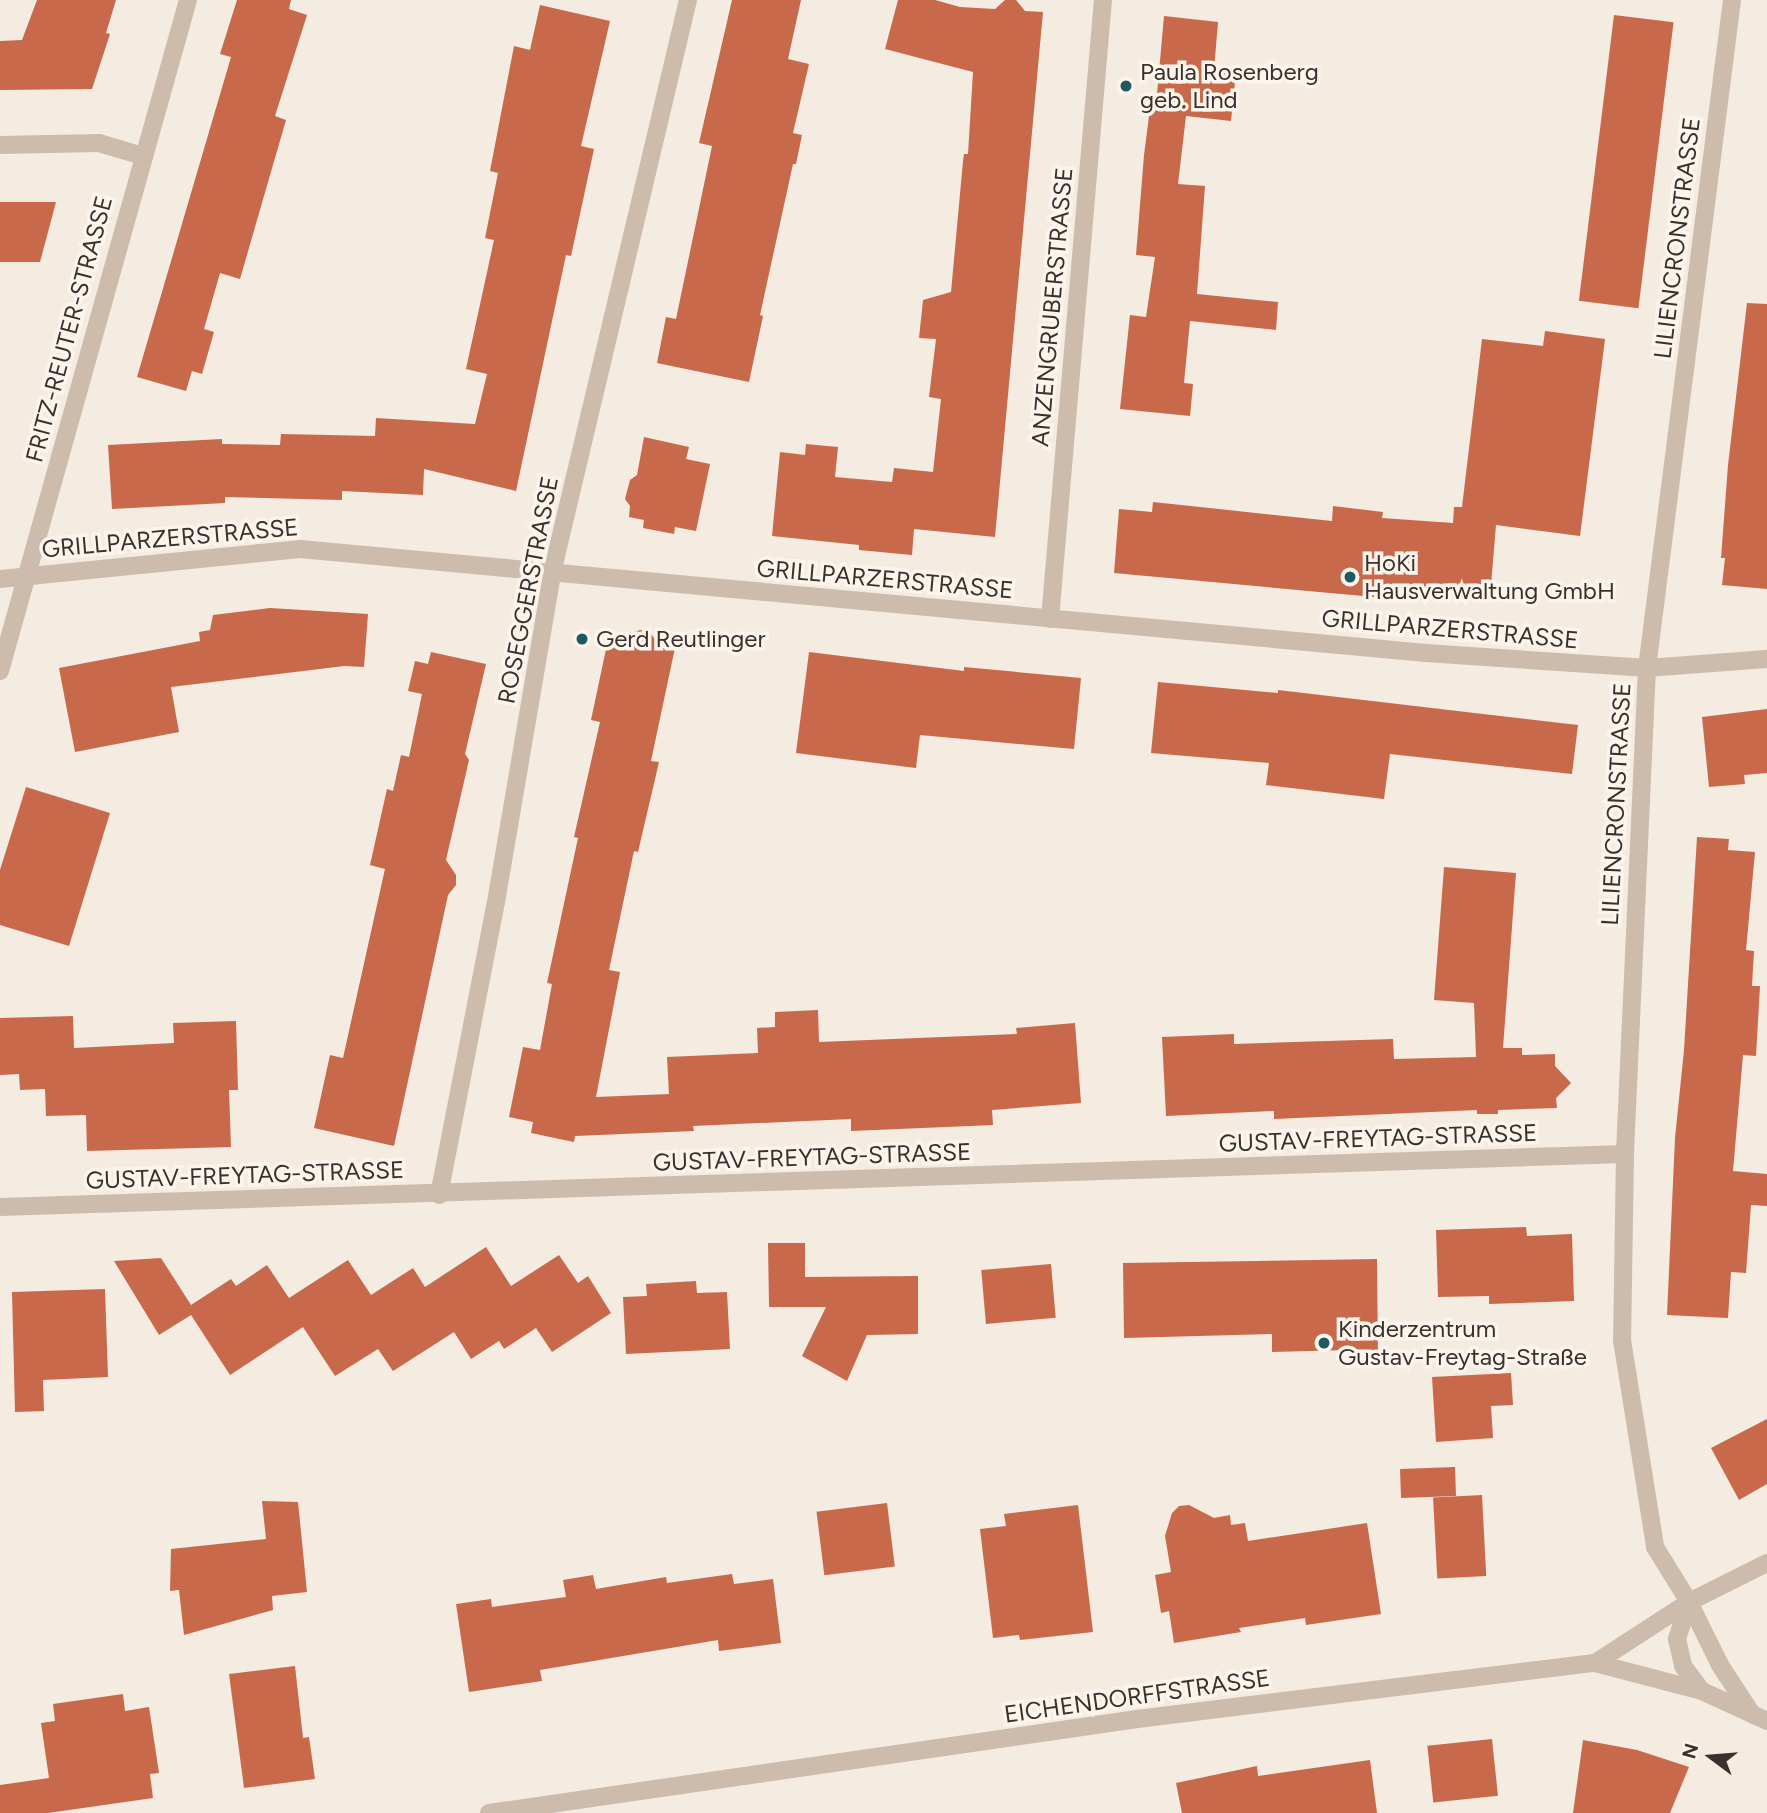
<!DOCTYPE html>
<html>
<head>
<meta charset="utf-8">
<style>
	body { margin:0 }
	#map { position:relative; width:1767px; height:1813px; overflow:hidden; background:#f4ebe1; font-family:Figtree,sans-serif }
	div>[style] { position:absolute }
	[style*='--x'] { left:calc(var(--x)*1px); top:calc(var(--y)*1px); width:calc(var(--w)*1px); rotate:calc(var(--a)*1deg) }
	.building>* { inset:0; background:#c8694b; transform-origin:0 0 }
	.minor>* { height:18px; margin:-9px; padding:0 9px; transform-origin:9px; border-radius:9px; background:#cdbbac }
	.dots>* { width:19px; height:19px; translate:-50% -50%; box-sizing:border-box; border:4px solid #fbf5ee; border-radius:50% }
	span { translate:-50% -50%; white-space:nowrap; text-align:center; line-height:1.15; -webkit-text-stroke:7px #fbf5ee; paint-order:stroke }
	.poi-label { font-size:24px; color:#3b302b }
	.left { translate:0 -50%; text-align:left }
	.street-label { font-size:24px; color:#3b302b }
	.north { position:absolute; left:1676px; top:1722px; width:70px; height:70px; -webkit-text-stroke:5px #fbf5ee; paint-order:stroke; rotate:286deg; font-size:19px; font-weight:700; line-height:28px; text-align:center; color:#3b302b }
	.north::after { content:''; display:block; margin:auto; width:24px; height:32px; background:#3b302b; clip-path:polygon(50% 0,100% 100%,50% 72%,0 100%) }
</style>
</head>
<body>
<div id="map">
	<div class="building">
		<div style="clip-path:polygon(37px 0,116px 0,106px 33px,110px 34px,92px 89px,0 90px,0 41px,22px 40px)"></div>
		<div style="clip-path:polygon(237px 0,291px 0,289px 9px,307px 15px,275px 116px,286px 120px,240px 279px,220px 273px,204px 329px,214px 332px,202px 374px,192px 371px,186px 391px,137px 377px,231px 57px,220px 54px)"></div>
		<div style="clip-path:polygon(732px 0,801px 0,788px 59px,809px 64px,793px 133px,802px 135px,796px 164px,793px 164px,760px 315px,763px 316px,749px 382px,657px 363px,666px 317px,676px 319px,712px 146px,699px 143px)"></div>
		<div style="clip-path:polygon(898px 0,935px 0,960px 7px,995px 9px,1005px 0,1016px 0,1025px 11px,1043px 12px,995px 537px,914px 529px,912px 555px,859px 550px,859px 545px,772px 536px,780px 452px,805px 455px,806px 444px,838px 447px,835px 477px,892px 482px,894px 468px,933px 472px,941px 399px,929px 397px,936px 339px,919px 338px,923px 300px,951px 292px,963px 161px,964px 154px,968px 154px,973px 72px,885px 49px)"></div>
		<div style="clip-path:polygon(540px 5px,610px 21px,581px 146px,594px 149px,571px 256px,566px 255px,516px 491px,424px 469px,423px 495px,342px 491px,342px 500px,225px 497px,225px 503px,112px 509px,108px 445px,222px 439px,222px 444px,280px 445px,281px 434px,375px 436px,376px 418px,475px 424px,487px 374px,466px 369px,494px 240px,485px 238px,498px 173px,490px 171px,514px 46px,530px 50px)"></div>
		<div style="left:1614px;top:15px;width:60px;height:288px;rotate:7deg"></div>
		<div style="clip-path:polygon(1164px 16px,1218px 22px,1214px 70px,1236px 72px,1231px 121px,1186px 116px,1178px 184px,1205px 186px,1197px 294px,1278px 302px,1276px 330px,1190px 321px,1184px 383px,1193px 384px,1190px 416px,1120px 409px,1130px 315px,1146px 317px,1155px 257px,1136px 255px,1144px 155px,1152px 93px,1157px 94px)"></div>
		<div style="clip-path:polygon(0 202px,56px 202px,40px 262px,0 262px)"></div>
		<div style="clip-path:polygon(1747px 303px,1767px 304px,1767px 589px,1722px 585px,1725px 558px,1721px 558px,1728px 465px)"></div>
		<div style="clip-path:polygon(1545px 331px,1605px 339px,1580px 536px,1496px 525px,1490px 597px,1375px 588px,1374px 597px,1114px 573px,1119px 509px,1152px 512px,1153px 502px,1332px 521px,1333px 506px,1383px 512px,1382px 518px,1453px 523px,1454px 507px,1462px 507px,1482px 339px,1543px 346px)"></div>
		<div style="clip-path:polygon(644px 437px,689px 447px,686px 459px,710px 464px,696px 531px,675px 527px,674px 534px,643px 528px,644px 520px,629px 517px,630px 506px,625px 499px,630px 480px,637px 475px)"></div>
		<div style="clip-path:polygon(270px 608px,368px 614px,364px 667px,344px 666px,171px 687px,179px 732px,75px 752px,59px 668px,200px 641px,199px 632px,210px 630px,213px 615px)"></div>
		<div style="clip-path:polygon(640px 630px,649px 632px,655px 639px,676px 643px,651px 761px,659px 762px,638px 852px,634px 851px,609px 970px,620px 972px,596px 1097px,669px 1094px,667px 1057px,758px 1053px,757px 1028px,775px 1027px,775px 1012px,818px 1010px,819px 1042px,1017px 1034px,1016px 1028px,1075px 1023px,1081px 1103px,992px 1110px,993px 1125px,851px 1131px,851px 1119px,693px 1126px,694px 1131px,575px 1136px,574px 1142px,531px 1133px,533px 1122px,509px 1117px,523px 1047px,540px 1050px,552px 984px,547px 983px,578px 838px,574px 837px,600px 722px,591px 720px,609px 635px,619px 637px)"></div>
		<div style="clip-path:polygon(431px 652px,486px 664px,465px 754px,469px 760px,446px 860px,456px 875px,456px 885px,448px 895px,394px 1146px,314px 1128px,330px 1055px,343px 1058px,385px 869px,370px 865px,387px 789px,393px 791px,401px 755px,409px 757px,422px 694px,408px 691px,415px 661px,428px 664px)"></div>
		<div style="clip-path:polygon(809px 652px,964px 671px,964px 667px,1081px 678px,1074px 749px,920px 735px,916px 768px,796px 753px)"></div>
		<div style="clip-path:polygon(1158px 682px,1278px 693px,1278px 690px,1578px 725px,1572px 774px,1390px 754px,1384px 799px,1266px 785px,1269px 763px,1151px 753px)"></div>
		<div style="clip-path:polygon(1767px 709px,1767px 773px,1744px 775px,1745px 784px,1709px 787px,1702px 717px)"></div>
		<div style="clip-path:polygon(26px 787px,110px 813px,69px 946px,0 925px,0 870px)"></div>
		<div style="clip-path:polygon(1697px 837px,1729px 839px,1728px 850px,1755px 852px,1746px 950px,1754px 951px,1752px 986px,1760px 986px,1756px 1056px,1743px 1055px,1733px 1171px,1767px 1174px,1767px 1206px,1751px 1205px,1746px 1273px,1731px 1272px,1728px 1318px,1667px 1315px,1675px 1138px,1684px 1050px)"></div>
		<div style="clip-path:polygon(1444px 867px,1516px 873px,1503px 1048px,1522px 1048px,1522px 1055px,1555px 1054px,1555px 1066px,1571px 1083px,1556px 1098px,1557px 1108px,1498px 1110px,1498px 1114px,1477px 1114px,1477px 1110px,1274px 1119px,1274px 1111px,1166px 1116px,1162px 1037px,1234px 1034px,1234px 1044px,1393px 1039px,1394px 1059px,1476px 1057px,1474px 1003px,1434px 1000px)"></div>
		<div style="clip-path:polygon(73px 1016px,74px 1048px,174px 1043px,173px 1023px,236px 1021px,238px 1090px,229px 1090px,231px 1147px,87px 1151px,86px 1115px,46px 1116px,45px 1089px,20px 1090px,19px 1074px,0 1075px,0 1018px)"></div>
		<div style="clip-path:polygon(1526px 1227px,1527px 1236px,1572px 1234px,1574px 1301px,1489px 1304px,1489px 1296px,1438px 1297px,1436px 1230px)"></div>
		<div style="clip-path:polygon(768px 1243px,805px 1243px,805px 1277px,918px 1276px,918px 1334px,867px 1335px,847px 1381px,802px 1356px,826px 1307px,769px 1307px)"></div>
		<div style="clip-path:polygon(486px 1247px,511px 1286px,559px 1255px,578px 1283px,588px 1276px,611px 1313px,552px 1352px,536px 1328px,504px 1349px,499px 1341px,471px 1359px,454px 1332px,393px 1371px,378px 1349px,335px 1376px,303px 1327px,230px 1375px,191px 1315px,159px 1335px,114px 1261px,161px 1258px,191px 1305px,231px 1279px,236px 1286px,267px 1265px,289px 1298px,348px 1260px,371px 1295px,413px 1268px,425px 1287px)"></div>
		<div style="clip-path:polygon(1377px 1259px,1378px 1360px,1348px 1361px,1347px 1350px,1272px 1352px,1272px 1334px,1124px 1338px,1123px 1263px)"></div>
		<div style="left:1051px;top:1264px;width:54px;height:70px;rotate:85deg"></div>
		<div style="clip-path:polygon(696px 1281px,697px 1293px,727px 1292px,730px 1349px,626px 1354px,623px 1297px,647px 1296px,646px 1284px)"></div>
		<div style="clip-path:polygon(105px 1289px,108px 1377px,43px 1380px,44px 1411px,15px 1412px,12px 1292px)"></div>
		<div style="clip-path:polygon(1511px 1373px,1513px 1405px,1491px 1406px,1493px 1438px,1436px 1442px,1432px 1377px)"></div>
		<div style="clip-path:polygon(1767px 1419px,1767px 1484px,1739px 1500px,1711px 1448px)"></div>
		<div style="left:1455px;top:1467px;width:29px;height:55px;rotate:88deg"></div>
		<div style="left:1482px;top:1495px;width:81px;height:49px;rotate:87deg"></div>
		<div style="clip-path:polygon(262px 1501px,298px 1502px,307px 1592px,272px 1596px,273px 1610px,184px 1635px,179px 1590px,170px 1591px,171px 1549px,266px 1539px)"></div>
		<div style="left:887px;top:1503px;width:64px;height:71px;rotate:83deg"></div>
		<div style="clip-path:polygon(1078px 1505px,1093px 1632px,1020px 1640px,1019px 1635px,993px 1638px,980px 1529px,1006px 1526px,1004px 1514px)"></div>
		<div style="clip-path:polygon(1189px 1505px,1214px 1518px,1230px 1515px,1231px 1525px,1245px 1523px,1248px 1541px,1367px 1523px,1381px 1614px,1306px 1625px,1305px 1618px,1239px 1628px,1241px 1632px,1174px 1643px,1169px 1611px,1161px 1613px,1155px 1575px,1171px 1572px,1165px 1536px,1172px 1513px,1179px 1506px)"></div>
		<div style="clip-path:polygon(732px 1574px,734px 1584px,773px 1579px,781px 1643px,719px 1651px,718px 1640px,540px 1670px,542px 1681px,469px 1692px,456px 1604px,491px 1599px,492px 1607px,566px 1597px,563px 1580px,593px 1575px,596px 1589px,666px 1577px,667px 1583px)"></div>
		<div style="clip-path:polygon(295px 1666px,303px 1738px,309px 1737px,315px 1779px,244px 1788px,229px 1674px)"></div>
		<div style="clip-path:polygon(123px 1694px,125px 1711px,149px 1707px,159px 1773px,150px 1774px,153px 1798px,48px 1813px,0 1813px,0 1785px,49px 1778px,41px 1723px,55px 1721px,53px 1704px)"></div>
		<div style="left:1492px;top:1739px;width:57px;height:65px;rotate:84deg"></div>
		<div style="clip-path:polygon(1583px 1740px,1637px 1750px,1689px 1767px,1670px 1813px,1573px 1813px)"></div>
		<div style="clip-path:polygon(1370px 1760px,1377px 1813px,1182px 1813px,1176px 1783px,1257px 1766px,1258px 1776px)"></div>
	</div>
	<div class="minor">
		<div style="--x:1732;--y:0;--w:673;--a:97.25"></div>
		<div style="--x:1647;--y:668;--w:486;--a:92.6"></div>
		<div style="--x:1625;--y:1154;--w:186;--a:90.9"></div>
		<div style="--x:1622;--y:1340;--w:210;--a:80.9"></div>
		<div style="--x:1655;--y:1547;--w:65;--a:58.3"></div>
		<div style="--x:1689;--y:1602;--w:70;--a:63.8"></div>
		<div style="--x:1720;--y:1665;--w:59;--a:56.9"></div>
		<div style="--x:0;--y:145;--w:99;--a:-1.2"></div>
		<div style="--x:99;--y:143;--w:46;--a:16.5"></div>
		<div style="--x:0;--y:579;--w:301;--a:-5.7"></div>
		<div style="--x:300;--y:549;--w:1131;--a:5.28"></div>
		<div style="--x:1426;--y:653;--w:222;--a:3.9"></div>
		<div style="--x:1647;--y:668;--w:120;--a:-4.3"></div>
		<div style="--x:1050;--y:619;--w:621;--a:-85.11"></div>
		<div style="--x:0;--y:671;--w:697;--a:-74.35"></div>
		<div style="--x:439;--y:1195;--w:298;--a:-79"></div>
		<div style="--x:496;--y:902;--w:334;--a:-80.3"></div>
		<div style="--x:552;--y:573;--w:589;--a:-76.65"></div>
		<div style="--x:0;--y:1207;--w:1626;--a:-1.87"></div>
		<div style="--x:1689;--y:1602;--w:39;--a:108"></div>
		<div style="--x:1677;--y:1639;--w:28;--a:77"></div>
		<div style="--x:1683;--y:1666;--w:31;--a:53"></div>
		<div style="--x:1702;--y:1691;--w:72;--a:24.8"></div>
		<div style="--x:1595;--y:1663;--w:111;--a:14.7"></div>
		<div style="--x:489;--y:1813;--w:655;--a:-8.25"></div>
		<div style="--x:1137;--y:1719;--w:461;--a:-7"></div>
		<div style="--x:1595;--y:1663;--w:112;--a:-33"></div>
		<div style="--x:1689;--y:1602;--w:87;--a:-26.6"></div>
	</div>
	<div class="dots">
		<div style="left:1126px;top:86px;background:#1f5a5e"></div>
		<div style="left:1350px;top:577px;background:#1f5a5e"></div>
		<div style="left:582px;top:639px;background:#1f5a5e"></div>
		<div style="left:1324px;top:1343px;background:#1f5a5e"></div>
	</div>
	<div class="poi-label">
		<span class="left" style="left:1140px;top:86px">Paula Rosenberg<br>geb. Lind</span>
		<span class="left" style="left:1364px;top:577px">HoKi<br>Hausverwaltung GmbH</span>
		<span class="left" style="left:596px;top:639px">Gerd Reutlinger</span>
		<span class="left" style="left:1338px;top:1343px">Kinderzentrum<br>Gustav-Freytag-Straße</span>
	</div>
	<div class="street-label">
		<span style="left:1677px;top:238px;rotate:-83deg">LILIENCRONSTRASSE</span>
		<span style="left:1052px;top:307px;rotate:-85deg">ANZENGRUBERSTRASSE</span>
		<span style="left:69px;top:329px;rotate:-75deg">FRITZ-REUTER-STRASSE</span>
		<span style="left:170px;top:538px;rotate:-5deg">GRILLPARZERSTRASSE</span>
		<span style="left:885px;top:579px;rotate:5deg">GRILLPARZERSTRASSE</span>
		<span style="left:528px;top:590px;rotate:-79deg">ROSEGGERSTRASSE</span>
		<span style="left:1450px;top:629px;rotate:5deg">GRILLPARZERSTRASSE</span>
		<span style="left:1616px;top:804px;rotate:-87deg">LILIENCRONSTRASSE</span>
		<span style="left:1378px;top:1138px;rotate:-2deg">GUSTAV-FREYTAG-STRASSE</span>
		<span style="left:812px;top:1157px;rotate:-2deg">GUSTAV-FREYTAG-STRASSE</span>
		<span style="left:245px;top:1175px;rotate:-2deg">GUSTAV-FREYTAG-STRASSE</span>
		<span style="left:1137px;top:1696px;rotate:-8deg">EICHENDORFFSTRASSE</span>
	</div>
	<div class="north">N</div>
</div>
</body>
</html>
